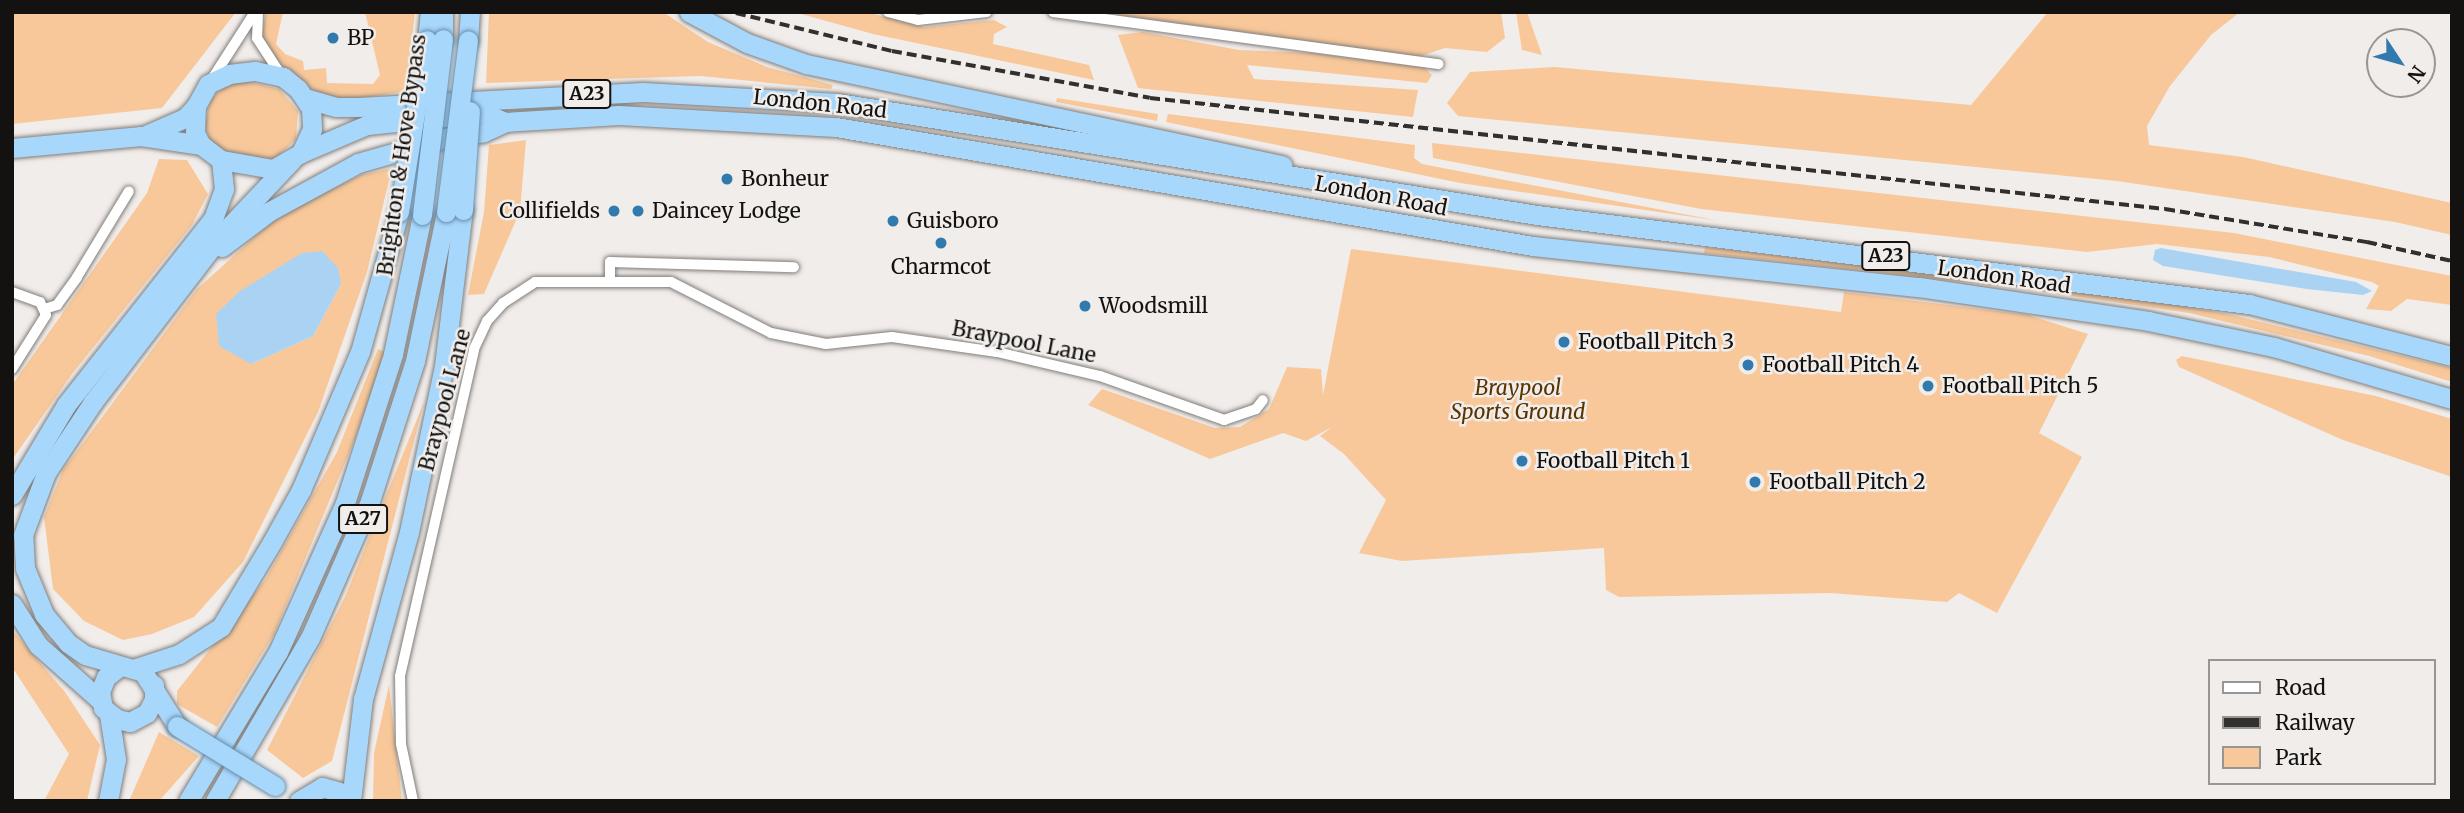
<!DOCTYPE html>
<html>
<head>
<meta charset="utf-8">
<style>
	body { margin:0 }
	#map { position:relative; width:2464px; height:813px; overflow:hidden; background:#f1edea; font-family:Merriweather,serif }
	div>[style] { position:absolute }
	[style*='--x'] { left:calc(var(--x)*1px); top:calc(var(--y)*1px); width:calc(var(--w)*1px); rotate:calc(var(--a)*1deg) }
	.green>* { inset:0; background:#f8c89a }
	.water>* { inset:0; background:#aad3f3 }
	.roads { filter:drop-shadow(0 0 2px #807d7a) drop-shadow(0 0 2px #807d7a) }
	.minor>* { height:10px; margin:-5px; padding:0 5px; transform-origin:5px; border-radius:5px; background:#fff }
	.trunk>* { height:19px; margin:-9.5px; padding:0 9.5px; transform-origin:9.5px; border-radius:9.5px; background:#a8d7fc }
	.rail>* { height:3.5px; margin-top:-1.75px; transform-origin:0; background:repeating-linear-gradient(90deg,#31302f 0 10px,transparent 0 15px) }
	.bridges { filter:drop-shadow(0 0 2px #668caa) drop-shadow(0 0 2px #668caa) }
	.trunk-bridge>* { height:19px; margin:-9.5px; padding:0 9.5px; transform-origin:9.5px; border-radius:9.5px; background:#a8d7fc }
	.dots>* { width:19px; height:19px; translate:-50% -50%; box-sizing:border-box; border:4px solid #f1edea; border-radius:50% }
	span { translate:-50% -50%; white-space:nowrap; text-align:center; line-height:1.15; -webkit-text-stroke:5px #f1edea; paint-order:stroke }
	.shield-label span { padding:2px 5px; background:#f1edea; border:2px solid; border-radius:5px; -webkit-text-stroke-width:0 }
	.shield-label { font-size:19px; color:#131211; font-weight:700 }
	.poi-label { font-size:21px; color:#131211 }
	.left { translate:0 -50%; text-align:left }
	.right { translate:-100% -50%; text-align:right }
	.street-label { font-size:21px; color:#131211 }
	.park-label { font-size:21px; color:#5a3300; font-style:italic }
	.frame { position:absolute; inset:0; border:14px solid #131211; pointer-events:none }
	.legend { position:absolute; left:2208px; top:659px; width:228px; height:126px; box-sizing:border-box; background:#f1edea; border:2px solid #989593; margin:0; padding:9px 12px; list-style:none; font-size:21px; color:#131211 }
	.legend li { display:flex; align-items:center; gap:14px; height:35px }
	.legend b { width:35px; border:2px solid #989593 }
	.north { position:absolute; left:2366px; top:28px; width:70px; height:70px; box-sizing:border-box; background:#f1edea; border:2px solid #989593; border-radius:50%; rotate:126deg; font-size:19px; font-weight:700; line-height:28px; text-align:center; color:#131211 }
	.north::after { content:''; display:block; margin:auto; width:24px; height:32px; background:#317aae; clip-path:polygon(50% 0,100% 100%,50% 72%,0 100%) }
</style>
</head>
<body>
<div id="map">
	<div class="green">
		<div style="clip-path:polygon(12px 12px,236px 12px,162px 108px,12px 124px)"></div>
		<div style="clip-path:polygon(266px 12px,283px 12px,276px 44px,285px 54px,303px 61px,304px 70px,326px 68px,327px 83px,373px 84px,380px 75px,365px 12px,415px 12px,406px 91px,350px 100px,318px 94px,273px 58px,261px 38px)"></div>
		<div style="clip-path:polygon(489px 12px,663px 12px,708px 42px,767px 67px,833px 85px,831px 89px,700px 76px,486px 83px)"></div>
		<div style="clip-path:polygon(794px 12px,866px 12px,924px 27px,994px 20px,1007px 27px,994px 34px,993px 44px,1089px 65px,1094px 80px,873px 34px)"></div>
		<div style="clip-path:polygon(1096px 12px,1501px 12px,1505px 38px,1487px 52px,1445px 48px,1418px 57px)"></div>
		<div style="clip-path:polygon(1516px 12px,1527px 12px,1542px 55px,1522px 50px)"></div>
		<div style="clip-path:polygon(2048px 12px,2240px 12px,2211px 35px,2170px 86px,2147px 126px,2149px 145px,2243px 157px,2452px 203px,2452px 235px,2395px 222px,2117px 181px,1458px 116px,1447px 103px,1470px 72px,1555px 67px,1971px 105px)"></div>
		<div style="clip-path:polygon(1143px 32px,1239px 50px,1312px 53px,1424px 67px,1432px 75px,1427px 83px,1247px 65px,1254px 79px,1418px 90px,1413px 117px,1138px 88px,1118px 35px)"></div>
		<div style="clip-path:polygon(245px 81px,279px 89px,298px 111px,296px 139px,274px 160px,221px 152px,210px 139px,205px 126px,210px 100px,226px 85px)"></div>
		<div style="clip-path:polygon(1057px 98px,1158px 114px,1157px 121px,1056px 102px)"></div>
		<div style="clip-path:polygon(1168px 114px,1415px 145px,1414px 158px,1422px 164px,1720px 221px,1460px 183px,1166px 122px)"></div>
		<div style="clip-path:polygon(526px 140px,520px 211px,484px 294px,468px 295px,484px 212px,489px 145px)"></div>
		<div style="clip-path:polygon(1432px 143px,2234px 233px,2452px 276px,2452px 305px,2407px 299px,2391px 311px,2366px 309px,2379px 286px,2372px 282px,2269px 257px,2157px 244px,2087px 252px,1701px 209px,1433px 158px)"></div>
		<div style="clip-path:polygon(159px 159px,187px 160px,208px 194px,192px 225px,72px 374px,12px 460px,12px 385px,147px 193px)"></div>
		<div style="clip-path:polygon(evenodd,392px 168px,367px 272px,318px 412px,243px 562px,194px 617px,152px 634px,123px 640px,84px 621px,53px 589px,44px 517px,63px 470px,197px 289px,279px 215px,361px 175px,392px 168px,341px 284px,313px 336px,251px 364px,341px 284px)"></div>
		<div style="clip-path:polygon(1705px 247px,2148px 300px,2232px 315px,2452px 368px,2452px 382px,2369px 356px,2189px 313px,2017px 288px,1704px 253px)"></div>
		<div style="clip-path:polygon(1351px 249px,1841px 312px,1844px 292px,2028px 315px,2088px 334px,2039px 433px,2082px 457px,1997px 613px,1959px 593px,1947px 602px,1830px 593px,1619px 597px,1606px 590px,1604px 548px,1402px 561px,1359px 553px,1386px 500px,1344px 454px,1320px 436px,1332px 427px,1306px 441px,1283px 433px,1210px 459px,1088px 405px,1102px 389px,1215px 428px,1240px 427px,1269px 409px,1287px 367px,1321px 369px,1323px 395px)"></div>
		<div style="clip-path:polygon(378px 349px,385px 352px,357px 434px,274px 634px,217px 727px,177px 704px,177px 691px,265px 580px,337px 452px)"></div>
		<div style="clip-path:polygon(2182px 356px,2376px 396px,2452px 419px,2452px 477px,2343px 440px,2179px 367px,2176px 360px)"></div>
		<div style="clip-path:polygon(424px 402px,332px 761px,303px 778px,267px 750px,345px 597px)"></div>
		<div style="clip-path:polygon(12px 630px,65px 692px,100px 745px,87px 801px,44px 801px,69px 754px,12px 667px)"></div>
		<div style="clip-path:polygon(389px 685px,402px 801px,373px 801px,374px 753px)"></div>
		<div style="clip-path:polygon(159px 732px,199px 756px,159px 801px,129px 801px)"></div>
	</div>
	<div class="water">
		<div style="clip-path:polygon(2161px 248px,2356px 282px,2372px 291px,2363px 295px,2307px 289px,2163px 266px,2153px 260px,2155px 250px)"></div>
		<div style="clip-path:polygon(322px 251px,338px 268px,341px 284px,313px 336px,251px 364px,219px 346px,216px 314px,240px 291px,302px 253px)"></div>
	</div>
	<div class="roads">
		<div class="minor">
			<div style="--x:258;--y:12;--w:26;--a:92"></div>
			<div style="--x:257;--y:38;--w:44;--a:57"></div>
			<div style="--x:888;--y:12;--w:31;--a:15"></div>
			<div style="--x:918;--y:20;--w:69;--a:-6.6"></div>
			<div style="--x:1053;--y:12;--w:389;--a:7.7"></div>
			<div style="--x:212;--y:79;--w:80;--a:-57.3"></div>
			<div style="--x:610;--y:282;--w:20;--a:-90"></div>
			<div style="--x:610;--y:262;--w:184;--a:1.6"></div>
			<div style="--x:12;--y:292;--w:30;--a:20"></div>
			<div style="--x:40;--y:302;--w:14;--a:65"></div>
			<div style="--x:46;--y:315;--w:64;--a:122.2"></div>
			<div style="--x:44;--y:309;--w:14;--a:-17"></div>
			<div style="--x:57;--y:305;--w:34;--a:-54"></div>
			<div style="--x:77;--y:277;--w:100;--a:-58.8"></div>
			<div style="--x:413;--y:801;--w:58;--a:-101.9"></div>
			<div style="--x:401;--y:744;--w:68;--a:-90.8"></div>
			<div style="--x:400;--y:676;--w:335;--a:-77.2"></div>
			<div style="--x:474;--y:349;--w:31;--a:-65"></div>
			<div style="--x:487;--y:321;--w:24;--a:-48"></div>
			<div style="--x:503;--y:303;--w:38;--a:-33"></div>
			<div style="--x:535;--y:282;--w:136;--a:0"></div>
			<div style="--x:671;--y:282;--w:112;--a:27"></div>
			<div style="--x:771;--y:333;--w:56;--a:11.3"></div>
			<div style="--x:826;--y:344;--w:66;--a:-6.1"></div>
			<div style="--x:892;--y:337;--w:106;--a:8.1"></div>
			<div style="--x:997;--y:352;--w:106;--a:13.1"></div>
			<div style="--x:1100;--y:376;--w:132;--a:19.5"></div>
			<div style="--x:1224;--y:420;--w:34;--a:-19"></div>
			<div style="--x:1256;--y:409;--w:11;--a:-52"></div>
		</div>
		<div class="trunk">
			<div style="--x:689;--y:12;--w:66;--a:28.1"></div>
			<div style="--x:747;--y:43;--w:63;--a:19.6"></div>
			<div style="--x:806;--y:64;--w:487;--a:12"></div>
			<div style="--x:443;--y:39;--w:27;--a:-90"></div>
			<div style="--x:427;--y:40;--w:28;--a:-84"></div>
			<div style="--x:468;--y:40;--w:28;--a:-86"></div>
			<div style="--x:255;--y:71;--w:29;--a:12"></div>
			<div style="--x:283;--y:77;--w:19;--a:39"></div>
			<div style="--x:298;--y:89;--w:23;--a:56"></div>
			<div style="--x:311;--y:108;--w:21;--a:87"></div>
			<div style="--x:312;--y:129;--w:26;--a:115"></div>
			<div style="--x:301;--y:153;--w:32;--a:150"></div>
			<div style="--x:273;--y:169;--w:53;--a:-170.2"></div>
			<div style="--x:221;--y:160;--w:25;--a:-143"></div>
			<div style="--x:201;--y:145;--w:13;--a:-117"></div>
			<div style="--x:195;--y:133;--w:27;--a:-88"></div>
			<div style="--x:196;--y:106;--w:25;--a:-61"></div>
			<div style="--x:208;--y:84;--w:23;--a:-25"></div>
			<div style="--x:229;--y:74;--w:26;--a:-7"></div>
			<div style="--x:308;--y:99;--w:29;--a:16"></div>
			<div style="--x:336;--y:107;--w:22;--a:0"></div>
			<div style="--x:358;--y:107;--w:285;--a:-3"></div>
			<div style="--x:643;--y:92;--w:195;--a:3.2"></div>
			<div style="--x:838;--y:103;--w:708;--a:9.1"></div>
			<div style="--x:1537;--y:215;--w:718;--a:7.13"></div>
			<div style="--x:2249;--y:304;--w:210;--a:14.4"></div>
			<div style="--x:146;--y:135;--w:43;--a:-23.6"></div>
			<div style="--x:185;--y:118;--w:16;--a:-47"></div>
			<div style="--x:12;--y:148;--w:130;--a:-5.3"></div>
			<div style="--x:141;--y:136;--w:61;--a:8.5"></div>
			<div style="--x:301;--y:153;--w:72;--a:-23"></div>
			<div style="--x:367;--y:125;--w:118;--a:-5.9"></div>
			<div style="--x:484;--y:113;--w:23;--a:23"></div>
			<div style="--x:505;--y:122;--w:114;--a:-3.5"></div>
			<div style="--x:619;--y:115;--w:217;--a:3.2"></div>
			<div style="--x:836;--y:127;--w:707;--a:9.69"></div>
			<div style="--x:1533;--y:246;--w:388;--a:6.1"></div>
			<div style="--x:1919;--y:287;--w:232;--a:8.4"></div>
			<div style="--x:2148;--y:321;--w:129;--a:11.7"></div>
			<div style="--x:2274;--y:347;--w:185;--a:16.3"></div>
			<div style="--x:222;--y:247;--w:60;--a:-36.9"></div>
			<div style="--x:270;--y:211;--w:100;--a:-28.6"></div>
			<div style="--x:358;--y:163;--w:99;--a:-15.9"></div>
			<div style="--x:453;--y:136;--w:31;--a:-7"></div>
			<div style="--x:484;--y:132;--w:23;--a:-25"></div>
			<div style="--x:12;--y:495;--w:105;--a:-59"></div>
			<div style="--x:66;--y:405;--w:237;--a:-51.7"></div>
			<div style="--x:213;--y:219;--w:32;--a:-70"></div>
			<div style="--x:224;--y:189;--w:29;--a:-96"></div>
			<div style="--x:12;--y:604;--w:49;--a:57.6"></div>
			<div style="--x:38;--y:645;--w:83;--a:41.6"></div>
			<div style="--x:119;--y:667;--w:16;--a:142"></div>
			<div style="--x:106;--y:677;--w:16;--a:112"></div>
			<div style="--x:100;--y:692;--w:16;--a:79"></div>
			<div style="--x:103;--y:708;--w:18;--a:38"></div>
			<div style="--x:117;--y:719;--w:13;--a:13"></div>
			<div style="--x:130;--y:722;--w:19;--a:-28"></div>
			<div style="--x:147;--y:713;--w:16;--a:-63"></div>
			<div style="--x:154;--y:699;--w:14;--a:-90"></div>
			<div style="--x:136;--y:668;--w:45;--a:-18"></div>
			<div style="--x:179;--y:654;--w:50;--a:-32.7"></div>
			<div style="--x:221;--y:627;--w:99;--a:-59"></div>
			<div style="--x:272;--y:542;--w:60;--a:-60.9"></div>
			<div style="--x:301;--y:490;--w:150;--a:-66.9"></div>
			<div style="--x:360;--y:352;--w:145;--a:-74.4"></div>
			<div style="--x:177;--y:726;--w:64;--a:-122.2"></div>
			<div style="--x:143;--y:672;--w:60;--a:-163.7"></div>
			<div style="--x:85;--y:655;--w:21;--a:-145"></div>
			<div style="--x:68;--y:643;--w:38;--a:-130"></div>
			<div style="--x:44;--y:614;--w:50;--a:-112.4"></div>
			<div style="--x:25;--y:568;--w:33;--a:-93"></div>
			<div style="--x:23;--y:535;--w:66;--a:-69.6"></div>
			<div style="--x:46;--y:473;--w:85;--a:-56.5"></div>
			<div style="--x:93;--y:402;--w:212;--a:-52.5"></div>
			<div style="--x:222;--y:234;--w:102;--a:-46.6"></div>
			<div style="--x:108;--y:801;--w:43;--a:-79.2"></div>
			<div style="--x:116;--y:759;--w:45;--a:-99"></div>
			<div style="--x:188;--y:801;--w:174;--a:-58.9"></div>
			<div style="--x:278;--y:652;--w:163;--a:-65.8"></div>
			<div style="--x:345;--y:503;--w:157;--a:-72.1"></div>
			<div style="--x:393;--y:354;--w:142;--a:-78.2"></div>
			<div style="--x:215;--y:801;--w:189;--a:-59.8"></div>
			<div style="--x:310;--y:638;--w:150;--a:-66.3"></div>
			<div style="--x:370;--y:501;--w:147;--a:-72.2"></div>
			<div style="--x:415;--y:361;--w:152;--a:-78.2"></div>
			<div style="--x:299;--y:801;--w:27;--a:-31"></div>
			<div style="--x:322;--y:787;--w:18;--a:16"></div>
			<div style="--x:339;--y:792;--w:13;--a:45"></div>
			<div style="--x:351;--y:801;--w:103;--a:-83.3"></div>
			<div style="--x:363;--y:699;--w:173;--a:-74.6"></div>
			<div style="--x:409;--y:532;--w:170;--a:-78.1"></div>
			<div style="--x:444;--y:366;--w:157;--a:-83.1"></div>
		</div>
	</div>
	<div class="rail">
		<div style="--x:736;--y:13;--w:161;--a:13.7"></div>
		<div style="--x:892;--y:51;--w:262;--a:10.3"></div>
		<div style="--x:1150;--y:98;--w:1021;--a:6.24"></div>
		<div style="--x:2165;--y:209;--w:205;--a:9.3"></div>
		<div style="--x:2367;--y:242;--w:87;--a:12.6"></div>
	</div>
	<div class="bridges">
		<div class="trunk-bridge">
			<div style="--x:463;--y:210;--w:99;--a:-86"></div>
			<div style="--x:399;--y:212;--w:174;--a:-80.8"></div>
			<div style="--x:446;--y:212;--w:173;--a:-82.7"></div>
			<div style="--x:422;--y:215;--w:177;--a:-83.2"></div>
			<div style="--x:177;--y:726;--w:115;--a:31.5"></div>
		</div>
	</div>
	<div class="dots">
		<div style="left:333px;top:38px;background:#317aae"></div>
		<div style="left:727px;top:179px;background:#317aae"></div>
		<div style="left:614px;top:211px;background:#317aae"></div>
		<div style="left:638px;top:211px;background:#317aae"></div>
		<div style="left:893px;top:221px;background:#317aae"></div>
		<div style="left:941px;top:243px;background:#317aae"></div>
		<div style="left:1085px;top:306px;background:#317aae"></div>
		<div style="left:1564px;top:342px;background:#317aae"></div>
		<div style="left:1748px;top:365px;background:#317aae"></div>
		<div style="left:1928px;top:386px;background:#317aae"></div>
		<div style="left:1522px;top:461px;background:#317aae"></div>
		<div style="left:1755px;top:482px;background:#317aae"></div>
	</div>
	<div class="shield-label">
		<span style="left:587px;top:94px">A23</span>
		<span style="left:1886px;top:256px">A23</span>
		<span style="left:363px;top:519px">A27</span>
	</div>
	<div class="poi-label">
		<span class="left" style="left:347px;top:38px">BP</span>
		<span class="left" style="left:741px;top:179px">Bonheur</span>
		<span class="right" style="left:600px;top:211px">Collifields</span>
		<span class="left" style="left:652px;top:211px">Daincey Lodge</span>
		<span class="left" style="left:907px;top:221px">Guisboro</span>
		<span style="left:941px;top:267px">Charmcot</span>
		<span class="left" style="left:1099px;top:306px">Woodsmill</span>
		<span class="left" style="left:1578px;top:342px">Football Pitch 3</span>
		<span class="left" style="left:1762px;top:365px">Football Pitch 4</span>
		<span class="left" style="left:1942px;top:386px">Football Pitch 5</span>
		<span class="left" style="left:1536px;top:461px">Football Pitch 1</span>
		<span class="left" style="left:1769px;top:482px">Football Pitch 2</span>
	</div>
	<div class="street-label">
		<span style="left:820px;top:104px;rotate:6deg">London Road</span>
		<span style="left:402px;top:155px;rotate:-82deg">Brighton &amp; Hove Bypass</span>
		<span style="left:1381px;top:196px;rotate:11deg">London Road</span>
		<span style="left:2004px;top:277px;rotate:8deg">London Road</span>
		<span style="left:1024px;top:342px;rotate:11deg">Braypool Lane</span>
		<span style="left:445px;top:400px;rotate:-75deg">Braypool Lane</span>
	</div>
	<div class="park-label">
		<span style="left:1518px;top:400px">Braypool<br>Sports Ground</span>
	</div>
	<div class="frame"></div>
	<ul class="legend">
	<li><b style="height:9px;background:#fff"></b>Road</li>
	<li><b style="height:9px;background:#31302f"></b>Railway</li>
	<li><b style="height:19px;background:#f8c89a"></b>Park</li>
	</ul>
	<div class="north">N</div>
</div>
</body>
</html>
